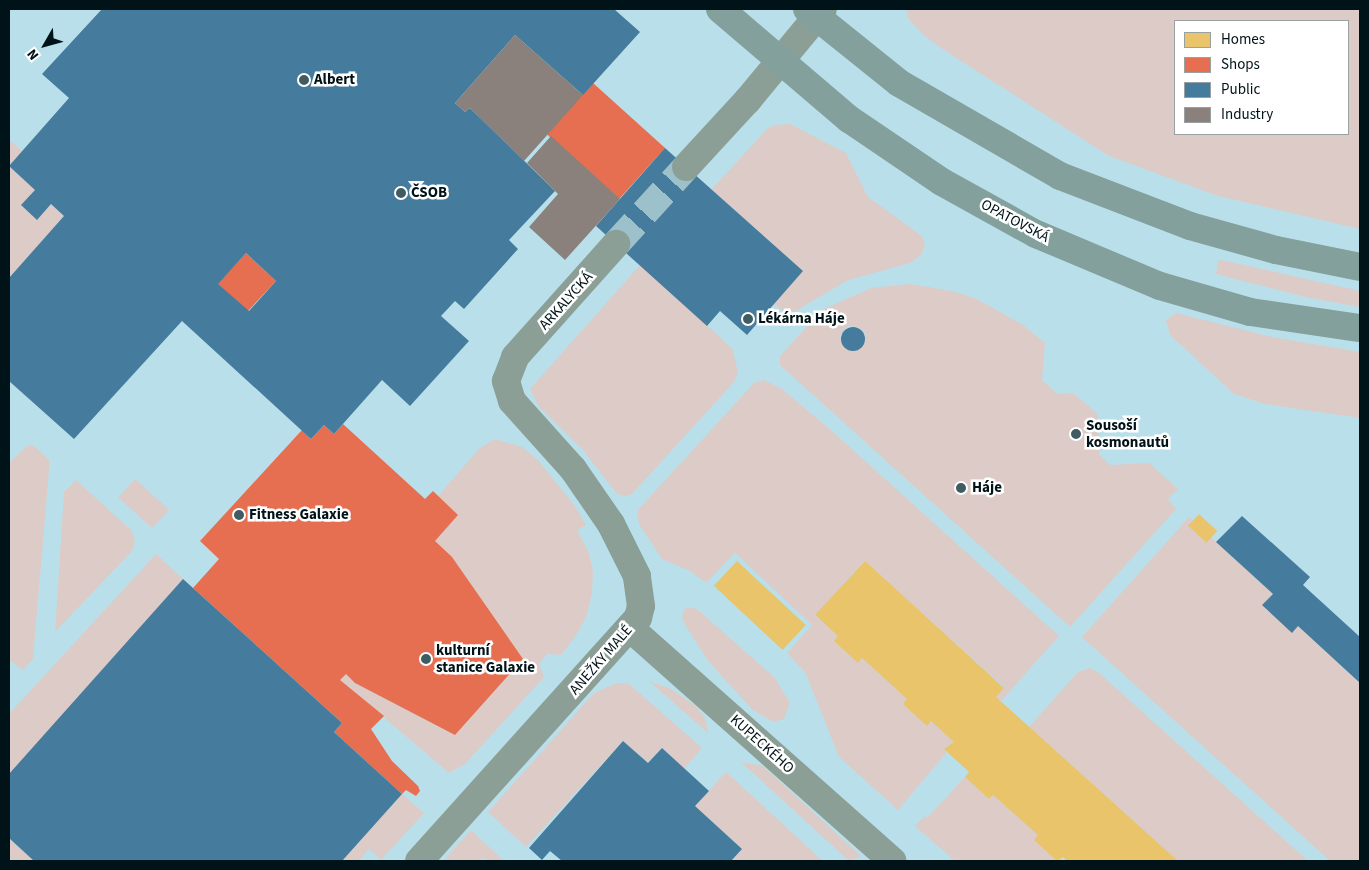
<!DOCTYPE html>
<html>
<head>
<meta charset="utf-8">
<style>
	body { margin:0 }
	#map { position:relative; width:1369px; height:870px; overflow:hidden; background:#b9e0ea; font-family:"Source Sans 3",sans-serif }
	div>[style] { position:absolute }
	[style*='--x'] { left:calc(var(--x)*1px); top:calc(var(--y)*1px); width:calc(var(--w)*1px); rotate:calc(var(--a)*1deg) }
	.green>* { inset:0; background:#dccbc7; transform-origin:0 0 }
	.homes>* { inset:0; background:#e9c46a; transform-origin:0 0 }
	.shops>* { inset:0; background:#e76f51; transform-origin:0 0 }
	.public>* { inset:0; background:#457b9d }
	.round { border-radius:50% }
	.industry>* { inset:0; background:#8a817c }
	.minor-tunnel>* { height:28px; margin-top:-14px; transform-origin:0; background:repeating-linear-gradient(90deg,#9dc1ca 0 28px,transparent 0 42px) }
	.minor>* { height:28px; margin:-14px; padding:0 14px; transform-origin:14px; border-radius:14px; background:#8b9f97 }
	.major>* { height:28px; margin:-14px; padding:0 14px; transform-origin:14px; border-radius:14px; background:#83a09c }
	.dots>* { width:14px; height:14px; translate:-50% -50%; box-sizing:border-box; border:2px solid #fff; border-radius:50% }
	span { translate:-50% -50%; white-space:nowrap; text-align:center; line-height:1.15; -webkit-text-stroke:5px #fff; paint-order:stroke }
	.poi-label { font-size:15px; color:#001318; font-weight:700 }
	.left { translate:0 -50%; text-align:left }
	.street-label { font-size:15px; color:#001318 }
	.frame { position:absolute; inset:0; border:10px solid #001318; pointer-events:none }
	.legend { position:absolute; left:1174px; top:20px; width:175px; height:115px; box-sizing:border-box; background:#fff; border:1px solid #99a1a3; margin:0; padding:6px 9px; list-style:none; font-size:15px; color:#001318 }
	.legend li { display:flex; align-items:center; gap:10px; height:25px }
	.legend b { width:25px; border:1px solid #99a1a3 }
	.north { position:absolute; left:20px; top:20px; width:50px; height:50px; -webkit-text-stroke:4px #fff; paint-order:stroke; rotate:232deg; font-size:14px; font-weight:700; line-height:20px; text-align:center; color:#001318 }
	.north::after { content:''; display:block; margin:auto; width:18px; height:22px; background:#001318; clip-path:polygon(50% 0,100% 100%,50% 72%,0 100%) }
</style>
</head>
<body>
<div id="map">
	<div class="green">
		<div style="clip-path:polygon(evenodd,906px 9px,1360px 9px,1360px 229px,1218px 196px,1109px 156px,944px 50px,922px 34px,908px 18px,906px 9px,1175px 21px,1348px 21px,1348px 134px,1175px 134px,1175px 21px)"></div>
		<div style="clip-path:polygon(790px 124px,846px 153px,868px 197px,922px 236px,925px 245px,921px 255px,910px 263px,848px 280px,794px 312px,785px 312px,773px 304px,803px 271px,711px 190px,766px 130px,773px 125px)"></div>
		<div style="clip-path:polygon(9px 140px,22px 151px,9px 166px,35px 190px,21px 205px,37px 220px,51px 204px,64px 216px,9px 278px)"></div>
		<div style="clip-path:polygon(1221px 260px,1360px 291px,1360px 307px,1310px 298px,1216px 274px,1218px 261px)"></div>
		<div style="clip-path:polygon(640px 265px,732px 348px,738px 372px,734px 382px,632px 494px,626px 496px,617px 494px,583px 450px,539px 407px,530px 389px)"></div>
		<div style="clip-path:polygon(evenodd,910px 284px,952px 291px,977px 299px,1023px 325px,1045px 343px,1042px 380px,1058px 394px,1073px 393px,1098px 414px,1099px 454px,1110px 465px,1149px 463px,1178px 489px,1168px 499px,1176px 509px,1070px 627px,780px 365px,780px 356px,822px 310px,871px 288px,910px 284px,848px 326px,858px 327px,865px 333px,864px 344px,856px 351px,842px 345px,840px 335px,848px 326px)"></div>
		<div style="clip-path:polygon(1176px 313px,1272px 337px,1360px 352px,1360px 418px,1265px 404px,1234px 394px,1170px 335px,1166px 320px)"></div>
		<div style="clip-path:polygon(764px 380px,782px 389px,833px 432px,1059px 636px,1001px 701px,996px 697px,1004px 687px,864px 561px,815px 616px,838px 636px,834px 641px,858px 663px,862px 658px,907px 699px,903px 704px,927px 725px,931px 721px,954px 742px,944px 749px,947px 752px,898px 810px,839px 757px,805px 672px,787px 653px,812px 625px,735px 553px,706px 583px,690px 571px,662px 559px,639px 524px,637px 511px,754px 383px)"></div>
		<div style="clip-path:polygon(495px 439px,522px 447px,538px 460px,575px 506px,586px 525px,577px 530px,589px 553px,593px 571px,592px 594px,586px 617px,575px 637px,561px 655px,547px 654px,539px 664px,544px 677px,465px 764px,449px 773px,340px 680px,346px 674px,355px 683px,455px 735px,522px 660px,435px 541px,458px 515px,438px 496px,480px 448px)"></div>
		<div style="clip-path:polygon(33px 445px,49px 460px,49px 470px,33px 659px,23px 670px,9px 660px,9px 463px,27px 446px)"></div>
		<div style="left:135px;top:479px;width:46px;height:25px;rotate:42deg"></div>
		<div style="clip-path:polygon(76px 480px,131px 530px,135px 540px,132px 551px,55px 632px,64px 492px)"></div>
		<div style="clip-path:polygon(1189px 517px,1193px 521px,1189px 526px,1205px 542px,1211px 537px,1273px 594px,1263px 605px,1292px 632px,1298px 626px,1360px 683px,1360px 861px,1330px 861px,1082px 637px)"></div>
		<div style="clip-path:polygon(156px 554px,193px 588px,9px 791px,9px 714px)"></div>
		<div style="clip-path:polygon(686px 607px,697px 609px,775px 678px,790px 703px,784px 719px,773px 722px,753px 710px,708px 661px,684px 623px,682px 615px)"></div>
		<div style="clip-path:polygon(1090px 668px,1098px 672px,1308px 861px,1178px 861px,1029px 727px,1078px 672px)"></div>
		<div style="clip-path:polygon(650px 682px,669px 688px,695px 705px,705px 718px,708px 733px)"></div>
		<div style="clip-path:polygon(617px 683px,628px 683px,702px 748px,684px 769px,662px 748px,648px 763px,623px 741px,526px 847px,488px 812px,594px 693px)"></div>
		<div style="clip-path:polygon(741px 762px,763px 766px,861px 856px,849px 861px)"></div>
		<div style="clip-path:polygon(726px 772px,823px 861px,731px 861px,742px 849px,695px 806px)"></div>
		<div style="clip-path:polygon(965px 777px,989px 799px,993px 795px,1038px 835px,1035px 840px,1057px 861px,955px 861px,915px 826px,925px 816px,927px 818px)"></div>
		<div style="clip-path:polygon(402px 794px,424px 813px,381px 860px,369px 849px,359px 861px,342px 861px)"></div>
		<div style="clip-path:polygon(471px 830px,504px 861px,487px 861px,483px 857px,479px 861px,443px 861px)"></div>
		<div style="clip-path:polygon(9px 838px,35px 861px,9px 861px)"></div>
	</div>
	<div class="homes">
		<div style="left:1199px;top:514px;width:25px;height:16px;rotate:43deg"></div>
		<div style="left:737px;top:561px;width:94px;height:34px;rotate:43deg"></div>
		<div style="clip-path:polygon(865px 561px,1004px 688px,996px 697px,1178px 861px,1067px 861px,1063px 857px,1057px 861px,1034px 840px,1038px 835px,993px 795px,989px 799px,965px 777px,969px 772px,944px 749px,954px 742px,931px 721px,927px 726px,903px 704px,907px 699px,862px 658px,858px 663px,834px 641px,838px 636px,815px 615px)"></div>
	</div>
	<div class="shops">
		<div style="left:593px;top:83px;width:97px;height:69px;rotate:42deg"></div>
		<div style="left:246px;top:253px;width:41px;height:42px;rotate:43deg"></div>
		<div style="clip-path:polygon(343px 424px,425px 499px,433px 491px,458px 515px,435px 541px,452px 557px,523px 659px,455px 735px,355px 683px,346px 674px,340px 680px,384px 716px,371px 729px,392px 761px,418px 786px,420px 791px,416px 796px,406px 790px,402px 794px,334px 732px,342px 723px,193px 588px,219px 559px,200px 541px,302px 430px,311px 439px,324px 425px,334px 434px)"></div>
	</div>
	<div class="public">
		<div style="clip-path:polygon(evenodd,102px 9px,614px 9px,640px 32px,583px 95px,515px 35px,455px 103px,465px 112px,470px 108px,555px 191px,509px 240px,518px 249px,464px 309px,455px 301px,441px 316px,469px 341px,410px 406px,382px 380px,334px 434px,324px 425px,311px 439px,182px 321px,74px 439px,9px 381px,9px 278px,64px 216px,51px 204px,37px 220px,21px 205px,35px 190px,9px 166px,69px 98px,42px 74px,102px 9px,246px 253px,276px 281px,249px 311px,218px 284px,246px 253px)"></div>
		<div style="clip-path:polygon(665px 148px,803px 271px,747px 335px,720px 311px,707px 326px,596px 226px)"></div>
		<div class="round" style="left:841px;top:327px;width:24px;height:24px"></div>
		<div style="clip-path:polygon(1242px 516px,1310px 577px,1303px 585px,1360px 637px,1360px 683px,1298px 626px,1292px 633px,1262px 605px,1273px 594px,1216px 542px)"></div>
		<div style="clip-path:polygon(183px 579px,342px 723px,334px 732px,402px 794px,342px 861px,34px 861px,9px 838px,9px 774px)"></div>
		<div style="clip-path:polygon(623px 741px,648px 763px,662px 748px,709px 791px,695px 806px,742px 849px,731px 861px,562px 861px,550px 851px,542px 860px,529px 848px)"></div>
	</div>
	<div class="industry">
		<div style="clip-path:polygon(515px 35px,583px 95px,524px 161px,470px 108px,465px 112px,455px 103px)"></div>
		<div style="clip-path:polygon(551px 136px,620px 199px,565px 260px,529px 227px,558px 194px,527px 163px)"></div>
	</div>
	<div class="minor-tunnel">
		<div style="--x:616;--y:244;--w:104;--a:-47.7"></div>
	</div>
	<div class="minor">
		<div style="--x:686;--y:167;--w:90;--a:-47.3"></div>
		<div style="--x:747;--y:101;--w:119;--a:-50.4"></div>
		<div style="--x:630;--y:628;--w:351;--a:41.6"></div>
		<div style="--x:419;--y:861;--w:327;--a:-48"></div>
		<div style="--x:638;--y:618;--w:12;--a:-76"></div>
		<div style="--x:641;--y:606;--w:30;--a:-98"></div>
		<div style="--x:637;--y:576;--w:58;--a:-116.6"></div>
		<div style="--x:611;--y:524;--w:67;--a:-124.6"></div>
		<div style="--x:573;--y:469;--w:91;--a:-131.9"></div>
		<div style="--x:512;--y:401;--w:21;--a:-107"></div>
		<div style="--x:506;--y:381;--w:26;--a:-69"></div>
		<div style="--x:515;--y:357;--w:152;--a:-48.2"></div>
	</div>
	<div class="major">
		<div style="--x:720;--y:9;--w:170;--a:40.5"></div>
		<div style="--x:849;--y:119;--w:112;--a:34.1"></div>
		<div style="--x:942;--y:182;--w:107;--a:29"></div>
		<div style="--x:1036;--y:234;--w:134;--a:22.8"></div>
		<div style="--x:1160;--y:286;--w:94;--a:16.1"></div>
		<div style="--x:1250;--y:312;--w:111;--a:8.3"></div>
		<div style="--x:807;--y:9;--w:118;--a:38.8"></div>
		<div style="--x:899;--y:83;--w:186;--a:30"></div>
		<div style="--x:1060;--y:176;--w:139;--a:21"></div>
		<div style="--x:1190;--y:226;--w:89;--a:15.6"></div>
		<div style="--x:1276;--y:250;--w:86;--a:11.4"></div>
	</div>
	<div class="dots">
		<div style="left:304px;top:80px;background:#415b62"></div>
		<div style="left:401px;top:193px;background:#415b62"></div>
		<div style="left:748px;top:319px;background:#415b62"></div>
		<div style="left:1076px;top:434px;background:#415b62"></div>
		<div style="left:961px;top:488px;background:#415b62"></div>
		<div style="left:239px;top:515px;background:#415b62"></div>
		<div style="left:426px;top:659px;background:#415b62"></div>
	</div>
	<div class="poi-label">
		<span class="left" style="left:314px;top:80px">Albert</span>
		<span class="left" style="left:411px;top:193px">ČSOB</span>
		<span class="left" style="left:758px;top:319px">Lékárna Háje</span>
		<span class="left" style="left:1086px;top:434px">Sousoší<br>kosmonautů</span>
		<span class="left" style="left:972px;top:488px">Háje</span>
		<span class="left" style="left:249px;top:515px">Fitness Galaxie</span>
		<span class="left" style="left:436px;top:659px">kulturní<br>stanice Galaxie</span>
	</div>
	<div class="street-label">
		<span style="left:1015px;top:221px;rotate:28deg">OPATOVSKÁ</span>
		<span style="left:566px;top:301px;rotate:-48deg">ARKALYCKÁ</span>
		<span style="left:601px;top:660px;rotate:-49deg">ANEŽKY MALÉ</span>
		<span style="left:762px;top:744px;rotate:42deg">KUPECKÉHO</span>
	</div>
	<div class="frame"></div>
	<ul class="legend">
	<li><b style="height:14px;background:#e9c46a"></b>Homes</li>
	<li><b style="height:14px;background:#e76f51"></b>Shops</li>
	<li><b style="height:14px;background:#457b9d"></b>Public</li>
	<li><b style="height:14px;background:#8a817c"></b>Industry</li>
	</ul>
	<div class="north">N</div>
</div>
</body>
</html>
